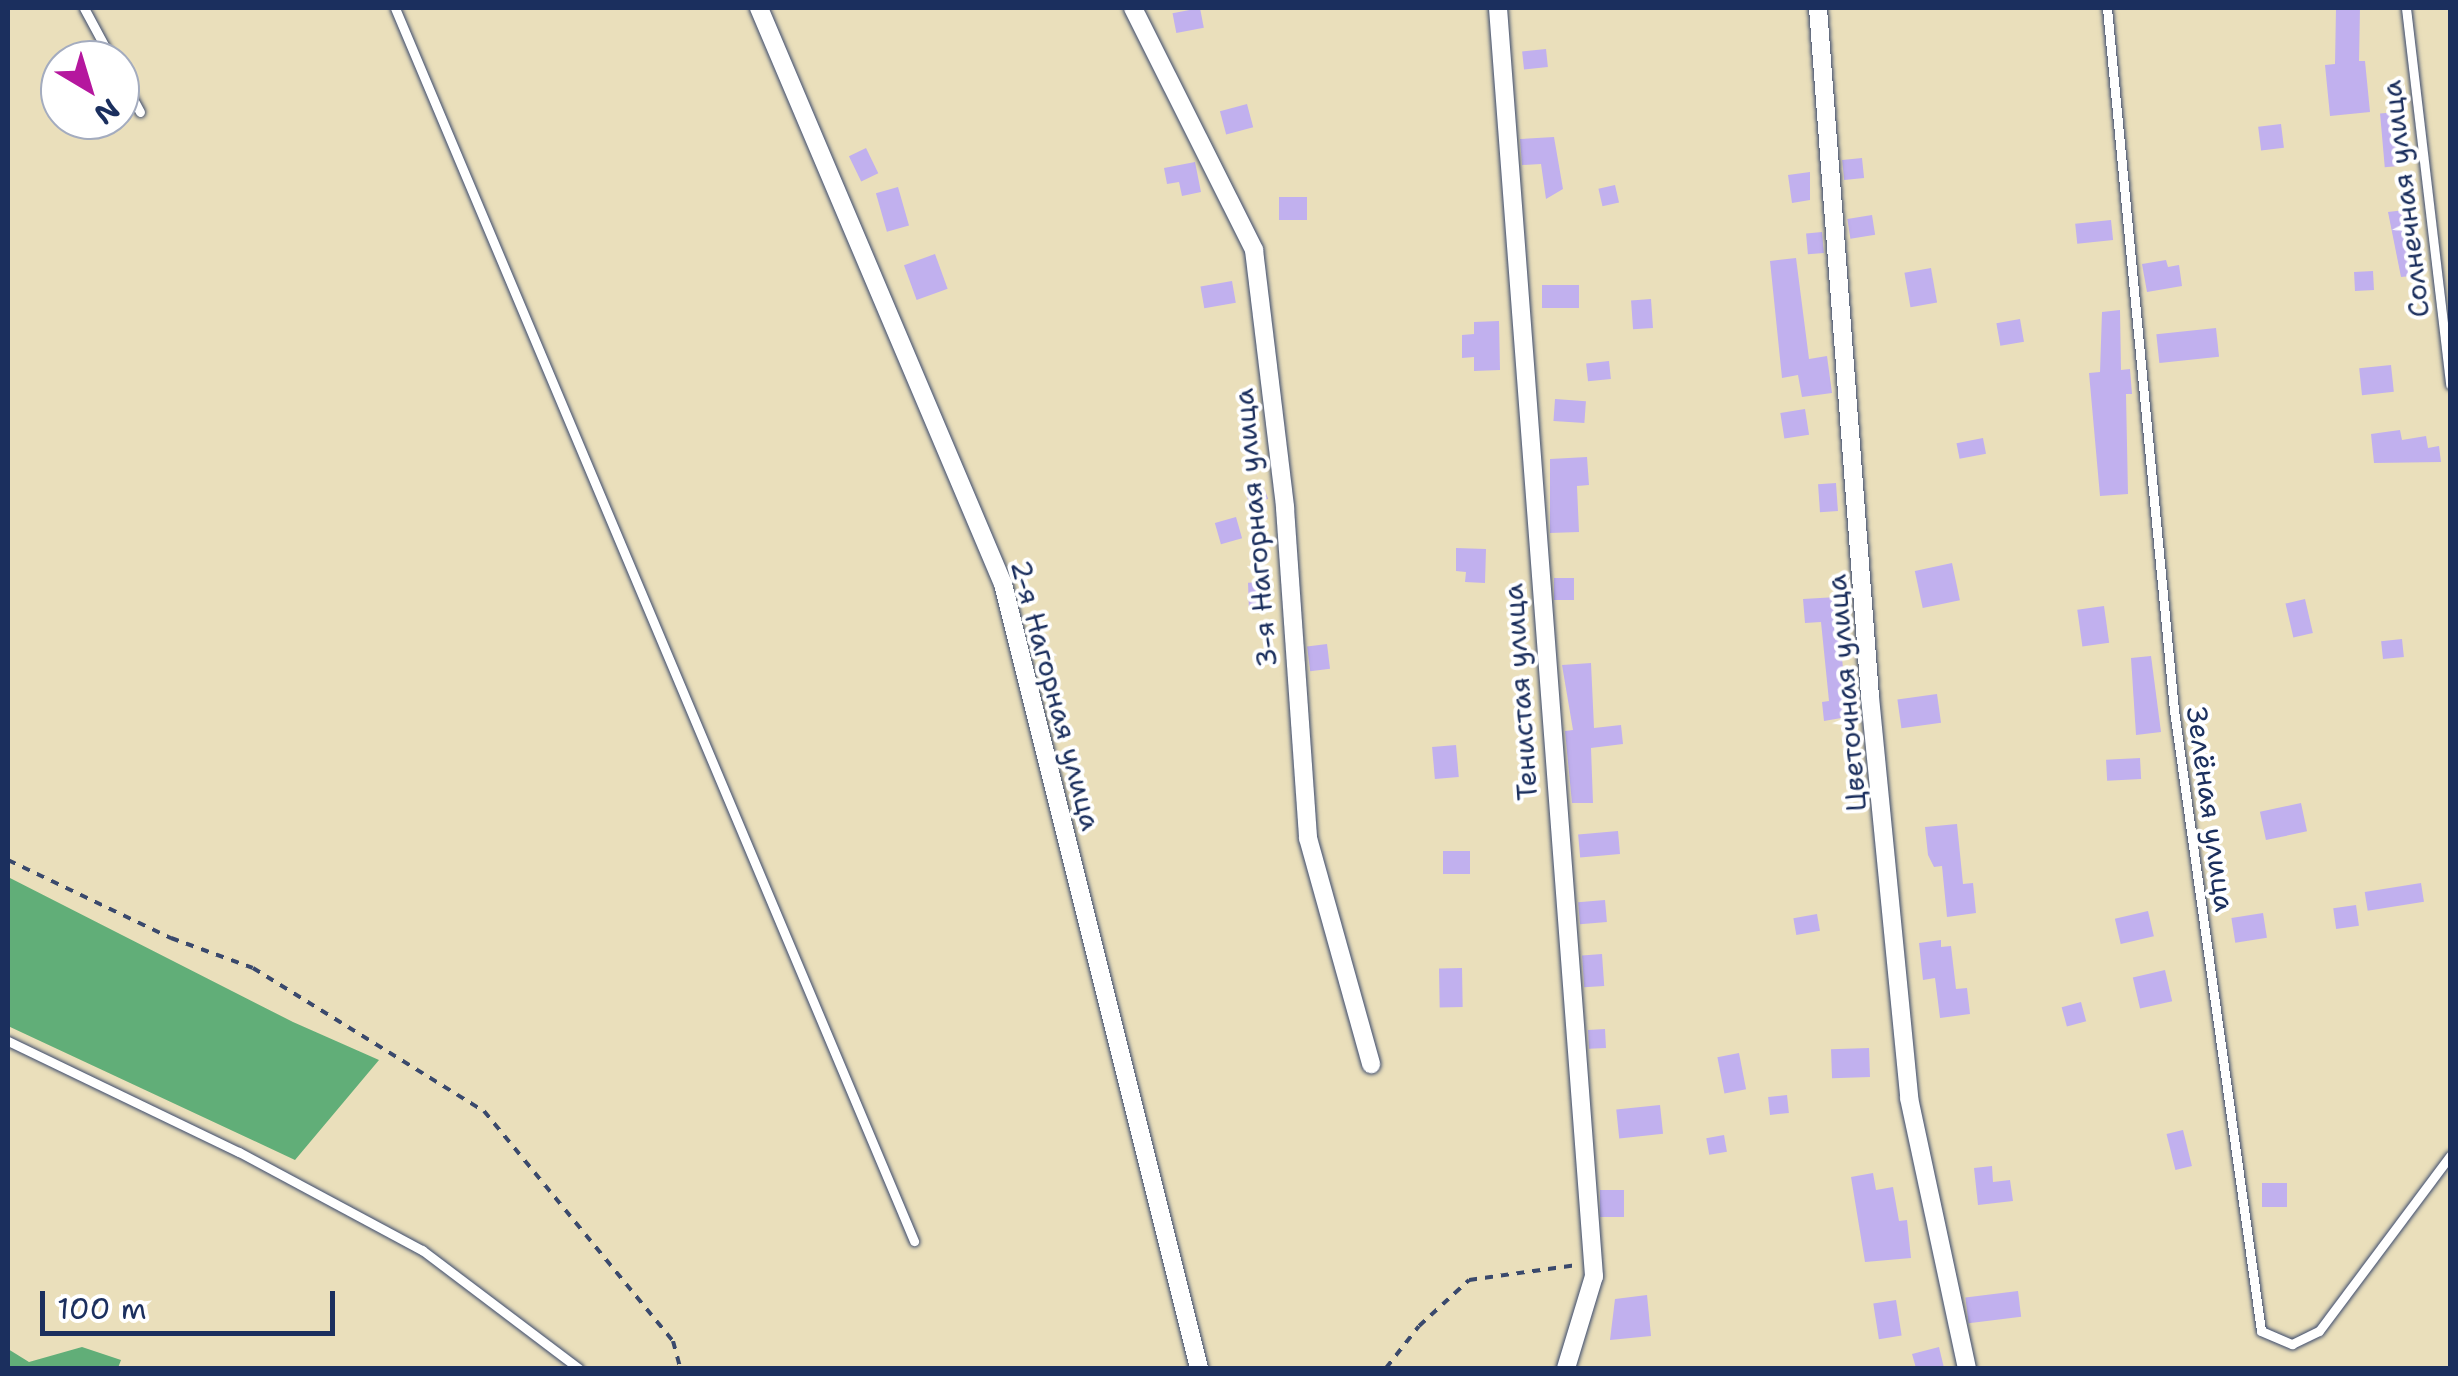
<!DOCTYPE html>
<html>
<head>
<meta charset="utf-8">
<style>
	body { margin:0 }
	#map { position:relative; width:2458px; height:1376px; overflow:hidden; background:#eadfbb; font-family:"Shantell Sans",sans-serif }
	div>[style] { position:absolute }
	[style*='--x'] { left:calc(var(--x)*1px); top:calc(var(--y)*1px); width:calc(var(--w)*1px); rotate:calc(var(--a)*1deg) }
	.forest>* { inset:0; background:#61ae78 }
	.building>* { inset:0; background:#c1b0ee; transform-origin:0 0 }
	.path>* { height:4px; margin-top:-2px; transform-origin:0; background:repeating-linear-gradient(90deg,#3a496c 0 8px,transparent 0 16px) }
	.roads { filter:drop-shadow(0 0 2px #3a496c) drop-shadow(0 0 2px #3a496c) }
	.service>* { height:9px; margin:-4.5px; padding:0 4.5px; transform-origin:4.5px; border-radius:4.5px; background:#fff }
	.minor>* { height:18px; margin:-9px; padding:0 9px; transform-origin:9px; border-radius:9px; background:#fff }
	span { translate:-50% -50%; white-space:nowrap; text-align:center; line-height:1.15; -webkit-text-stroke:8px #fff; paint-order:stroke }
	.street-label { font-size:28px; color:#1b2f5e }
	.frame { position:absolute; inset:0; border:10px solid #1b2f5e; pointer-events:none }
	.north { position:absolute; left:40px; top:40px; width:100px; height:100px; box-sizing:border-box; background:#fff; border:2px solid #a4acbf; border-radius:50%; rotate:142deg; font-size:28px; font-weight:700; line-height:40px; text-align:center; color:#1b2f5e }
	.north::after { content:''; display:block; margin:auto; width:35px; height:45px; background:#b5179e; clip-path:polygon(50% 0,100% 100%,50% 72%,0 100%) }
	.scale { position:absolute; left:40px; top:1291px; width:295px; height:45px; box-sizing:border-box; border:5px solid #1b2f5e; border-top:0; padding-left:12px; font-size:30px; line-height:35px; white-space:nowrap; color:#1b2f5e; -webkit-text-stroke:8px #fff; paint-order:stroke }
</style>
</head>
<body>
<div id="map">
	<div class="forest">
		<div style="clip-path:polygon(8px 877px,293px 1022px,379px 1060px,295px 1160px,8px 1026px)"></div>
		<div style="clip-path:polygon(82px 1347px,121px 1360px,118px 1368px,8px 1368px,8px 1349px,29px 1362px)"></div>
	</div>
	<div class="building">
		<div style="left:1200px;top:8px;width:20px;height:28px;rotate:79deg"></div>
		<div style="clip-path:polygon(2336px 8px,2360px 8px,2359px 61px,2365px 61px,2370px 112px,2330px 116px,2325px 65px,2335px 64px)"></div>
		<div style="left:1546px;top:49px;width:18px;height:24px;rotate:84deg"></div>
		<div style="left:1247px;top:104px;width:24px;height:28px;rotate:75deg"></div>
		<div style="left:2397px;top:112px;width:54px;height:17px;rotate:85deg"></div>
		<div style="left:2281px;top:124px;width:24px;height:23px;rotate:83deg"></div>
		<div style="clip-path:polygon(1554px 137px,1563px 189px,1546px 199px,1541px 164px,1522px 165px,1520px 139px)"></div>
		<div style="left:866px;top:148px;width:28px;height:19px;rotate:64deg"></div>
		<div style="left:1862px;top:158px;width:20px;height:20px;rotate:84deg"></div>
		<div style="clip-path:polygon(1195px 162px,1201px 192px,1182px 196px,1179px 182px,1167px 184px,1164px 168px)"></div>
		<div style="clip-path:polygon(1810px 172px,1810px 200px,1792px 203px,1788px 175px)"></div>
		<div style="left:1615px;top:185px;width:18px;height:17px;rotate:77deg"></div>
		<div style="left:898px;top:187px;width:40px;height:23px;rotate:74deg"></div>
		<div style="left:1279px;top:197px;width:28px;height:23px"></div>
		<div style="clip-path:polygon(2413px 209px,2420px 275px,2401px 277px,2388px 212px)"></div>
		<div style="left:1872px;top:215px;width:20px;height:25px;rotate:81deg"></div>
		<div style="left:2111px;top:220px;width:20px;height:36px;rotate:84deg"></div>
		<div style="left:1822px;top:232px;width:21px;height:16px;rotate:85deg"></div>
		<div style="left:935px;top:254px;width:37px;height:33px;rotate:70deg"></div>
		<div style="clip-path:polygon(1796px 258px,1809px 359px,1827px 356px,1832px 393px,1802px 397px,1798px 375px,1782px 378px,1770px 261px)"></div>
		<div style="clip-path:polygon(2166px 260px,2168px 267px,2179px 265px,2182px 286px,2147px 292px,2142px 264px)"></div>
		<div style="left:1931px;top:268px;width:35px;height:27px;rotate:80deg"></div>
		<div style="left:2373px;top:271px;width:19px;height:19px;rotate:87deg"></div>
		<div style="left:1232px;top:281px;width:22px;height:32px;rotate:80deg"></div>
		<div style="left:1579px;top:285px;width:23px;height:37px;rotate:90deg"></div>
		<div style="left:1651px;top:299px;width:29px;height:20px;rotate:86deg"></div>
		<div style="clip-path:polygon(2120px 310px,2121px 370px,2130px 369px,2132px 394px,2126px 394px,2128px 494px,2100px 496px,2089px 373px,2100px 372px,2102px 312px)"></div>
		<div style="left:2020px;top:319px;width:23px;height:24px;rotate:80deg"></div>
		<div style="clip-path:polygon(1499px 321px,1500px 370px,1474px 371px,1474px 357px,1462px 358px,1462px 335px,1474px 334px,1474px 322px)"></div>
		<div style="left:2216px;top:328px;width:29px;height:60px;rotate:84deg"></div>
		<div style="left:1609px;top:361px;width:18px;height:23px;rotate:84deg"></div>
		<div style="left:2391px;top:365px;width:27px;height:32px;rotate:84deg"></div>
		<div style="left:1555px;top:399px;width:31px;height:22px;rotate:4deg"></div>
		<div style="left:1805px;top:409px;width:26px;height:25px;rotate:81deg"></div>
		<div style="clip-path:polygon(2400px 430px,2402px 440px,2426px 436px,2428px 448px,2439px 446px,2441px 462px,2374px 463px,2371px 434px)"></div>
		<div style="left:1983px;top:438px;width:16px;height:27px;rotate:79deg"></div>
		<div style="clip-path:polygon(1587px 457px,1589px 485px,1577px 486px,1579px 532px,1550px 533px,1550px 459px)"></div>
		<div style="left:1262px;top:483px;width:17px;height:19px;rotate:69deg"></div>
		<div style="left:1836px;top:483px;width:28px;height:18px;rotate:86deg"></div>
		<div style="left:1236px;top:517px;width:22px;height:22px;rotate:74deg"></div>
		<div style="clip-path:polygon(1456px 548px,1486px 549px,1485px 583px,1465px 582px,1466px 572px,1456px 571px)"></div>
		<div style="left:1952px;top:563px;width:38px;height:38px;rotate:78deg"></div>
		<div style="left:1554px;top:578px;width:20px;height:22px"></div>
		<div style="left:1269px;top:582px;width:28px;height:21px;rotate:88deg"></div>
		<div style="clip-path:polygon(1837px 597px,1847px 717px,1824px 721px,1822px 702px,1829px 701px,1821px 622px,1805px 623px,1803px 599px)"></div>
		<div style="left:2305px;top:599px;width:35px;height:20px;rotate:77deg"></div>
		<div style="left:2104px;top:606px;width:37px;height:27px;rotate:82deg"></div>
		<div style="left:2402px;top:639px;width:18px;height:21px;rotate:84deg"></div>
		<div style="left:1327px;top:644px;width:25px;height:20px;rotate:83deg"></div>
		<div style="clip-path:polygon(2151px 656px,2161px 732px,2136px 735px,2131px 658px)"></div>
		<div style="clip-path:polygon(1591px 663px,1594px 728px,1621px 725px,1623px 744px,1591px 748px,1593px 803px,1572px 803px,1565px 731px,1573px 730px,1562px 665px)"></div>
		<div style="left:1937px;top:694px;width:29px;height:40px;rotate:82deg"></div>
		<div style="left:1456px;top:745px;width:32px;height:24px;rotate:85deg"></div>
		<div style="left:2140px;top:758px;width:21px;height:34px;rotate:87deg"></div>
		<div style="left:2301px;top:803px;width:29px;height:42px;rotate:78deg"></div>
		<div style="clip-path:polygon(1957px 824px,1963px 884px,1973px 883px,1976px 913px,1947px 917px,1942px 866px,1934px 867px,1928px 855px,1925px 827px)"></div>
		<div style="left:1618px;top:831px;width:23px;height:40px;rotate:85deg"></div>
		<div style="left:1443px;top:851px;width:27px;height:23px"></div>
		<div style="left:2421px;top:883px;width:19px;height:57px;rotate:81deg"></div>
		<div style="left:1605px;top:900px;width:22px;height:27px;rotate:85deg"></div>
		<div style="left:2356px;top:905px;width:21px;height:23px;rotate:82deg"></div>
		<div style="left:2148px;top:911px;width:26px;height:34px;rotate:77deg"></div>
		<div style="left:2263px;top:913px;width:25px;height:32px;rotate:81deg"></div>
		<div style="left:1817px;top:914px;width:17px;height:24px;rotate:80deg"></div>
		<div style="clip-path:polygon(1941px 940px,1941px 947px,1951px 946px,1956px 989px,1967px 988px,1970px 1014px,1940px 1018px,1935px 978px,1923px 980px,1919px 943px)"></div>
		<div style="left:1602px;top:954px;width:32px;height:20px;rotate:86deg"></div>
		<div style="left:1462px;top:968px;width:39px;height:23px;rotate:89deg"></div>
		<div style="left:2165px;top:970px;width:32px;height:33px;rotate:77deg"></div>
		<div style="left:2081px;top:1002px;width:20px;height:20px;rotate:75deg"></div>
		<div style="left:1605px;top:1029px;width:19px;height:17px;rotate:87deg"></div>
		<div style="left:1869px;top:1048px;width:29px;height:38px;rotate:88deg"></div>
		<div style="left:1739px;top:1053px;width:37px;height:22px;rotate:79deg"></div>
		<div style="left:1787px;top:1095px;width:18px;height:19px;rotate:84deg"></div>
		<div style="left:1660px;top:1105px;width:29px;height:44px;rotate:84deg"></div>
		<div style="left:2183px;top:1130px;width:37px;height:17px;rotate:76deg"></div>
		<div style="left:1724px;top:1135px;width:17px;height:18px;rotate:80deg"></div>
		<div style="clip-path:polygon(1992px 1166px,1993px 1182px,2010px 1180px,2013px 1201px,1978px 1205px,1974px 1168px)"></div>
		<div style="clip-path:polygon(1873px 1173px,1876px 1190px,1893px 1187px,1899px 1221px,1907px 1220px,1911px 1258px,1865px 1262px,1851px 1177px)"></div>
		<div style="left:2262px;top:1183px;width:25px;height:24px"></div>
		<div style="left:1600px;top:1190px;width:24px;height:27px"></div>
		<div style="left:2018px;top:1291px;width:26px;height:53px;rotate:83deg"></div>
		<div style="clip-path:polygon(1647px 1295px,1651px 1336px,1610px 1340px,1615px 1299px)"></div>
		<div style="left:1896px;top:1300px;width:36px;height:23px;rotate:81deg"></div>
		<div style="clip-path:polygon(1939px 1347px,1944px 1368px,1916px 1368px,1912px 1354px)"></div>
	</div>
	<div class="path">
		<div style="--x:8;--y:860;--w:181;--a:25.6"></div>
		<div style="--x:171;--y:938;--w:87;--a:20.1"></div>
		<div style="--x:253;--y:968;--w:272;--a:31.8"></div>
		<div style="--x:484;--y:1111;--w:298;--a:50.6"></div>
		<div style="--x:673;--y:1341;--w:28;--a:75"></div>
		<div style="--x:1386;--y:1368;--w:53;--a:-51.8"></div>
		<div style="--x:1419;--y:1326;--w:68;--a:-42.6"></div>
		<div style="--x:1469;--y:1280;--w:109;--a:-7.9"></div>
	</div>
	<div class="roads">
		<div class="service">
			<div style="--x:84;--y:8;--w:59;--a:61.7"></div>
			<div style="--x:395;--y:8;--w:1338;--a:67.17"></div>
			<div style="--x:2107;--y:8;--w:705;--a:84.55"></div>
			<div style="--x:2174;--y:710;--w:627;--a:82.02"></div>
			<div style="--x:2261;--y:1331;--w:34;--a:23"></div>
			<div style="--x:2292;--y:1344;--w:30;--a:-26"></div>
			<div style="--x:2319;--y:1331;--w:219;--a:-53.2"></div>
			<div style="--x:2406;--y:8;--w:379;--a:83.3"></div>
			<div style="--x:120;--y:75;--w:42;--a:61.6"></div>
			<div style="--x:8;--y:1041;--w:256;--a:25.7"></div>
			<div style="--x:239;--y:1152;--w:208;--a:28.2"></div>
			<div style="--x:422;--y:1250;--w:196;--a:37.1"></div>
		</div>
		<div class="minor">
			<div style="--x:759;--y:8;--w:626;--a:67.04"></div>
			<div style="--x:1003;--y:584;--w:808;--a:75.96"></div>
			<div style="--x:1133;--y:8;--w:271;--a:63.4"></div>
			<div style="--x:1254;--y:250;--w:260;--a:83.1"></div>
			<div style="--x:1285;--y:508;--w:331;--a:86"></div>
			<div style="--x:1308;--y:838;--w:235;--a:74.4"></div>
			<div style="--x:1498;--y:8;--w:1272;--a:85.67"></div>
			<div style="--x:1594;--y:1276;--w:96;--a:106.9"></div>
			<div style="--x:1818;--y:8;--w:691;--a:85.68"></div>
			<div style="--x:1870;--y:697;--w:403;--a:84.4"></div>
			<div style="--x:1909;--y:1098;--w:276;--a:77.9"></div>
		</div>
	</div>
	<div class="street-label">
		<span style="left:2405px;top:199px;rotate:-97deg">Солнечная улица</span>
		<span style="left:1255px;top:528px;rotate:-95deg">3-я Нагорная улица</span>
		<span style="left:1520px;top:692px;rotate:-94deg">Тенистая улица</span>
		<span style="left:1846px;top:693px;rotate:-95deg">Цветочная улица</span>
		<span style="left:1056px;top:695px;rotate:75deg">2-я Нагорная улица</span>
		<span style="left:2211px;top:809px;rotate:82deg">Зелёная улица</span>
	</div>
	<div class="frame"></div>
	<div class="north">N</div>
	<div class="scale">100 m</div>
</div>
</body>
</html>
